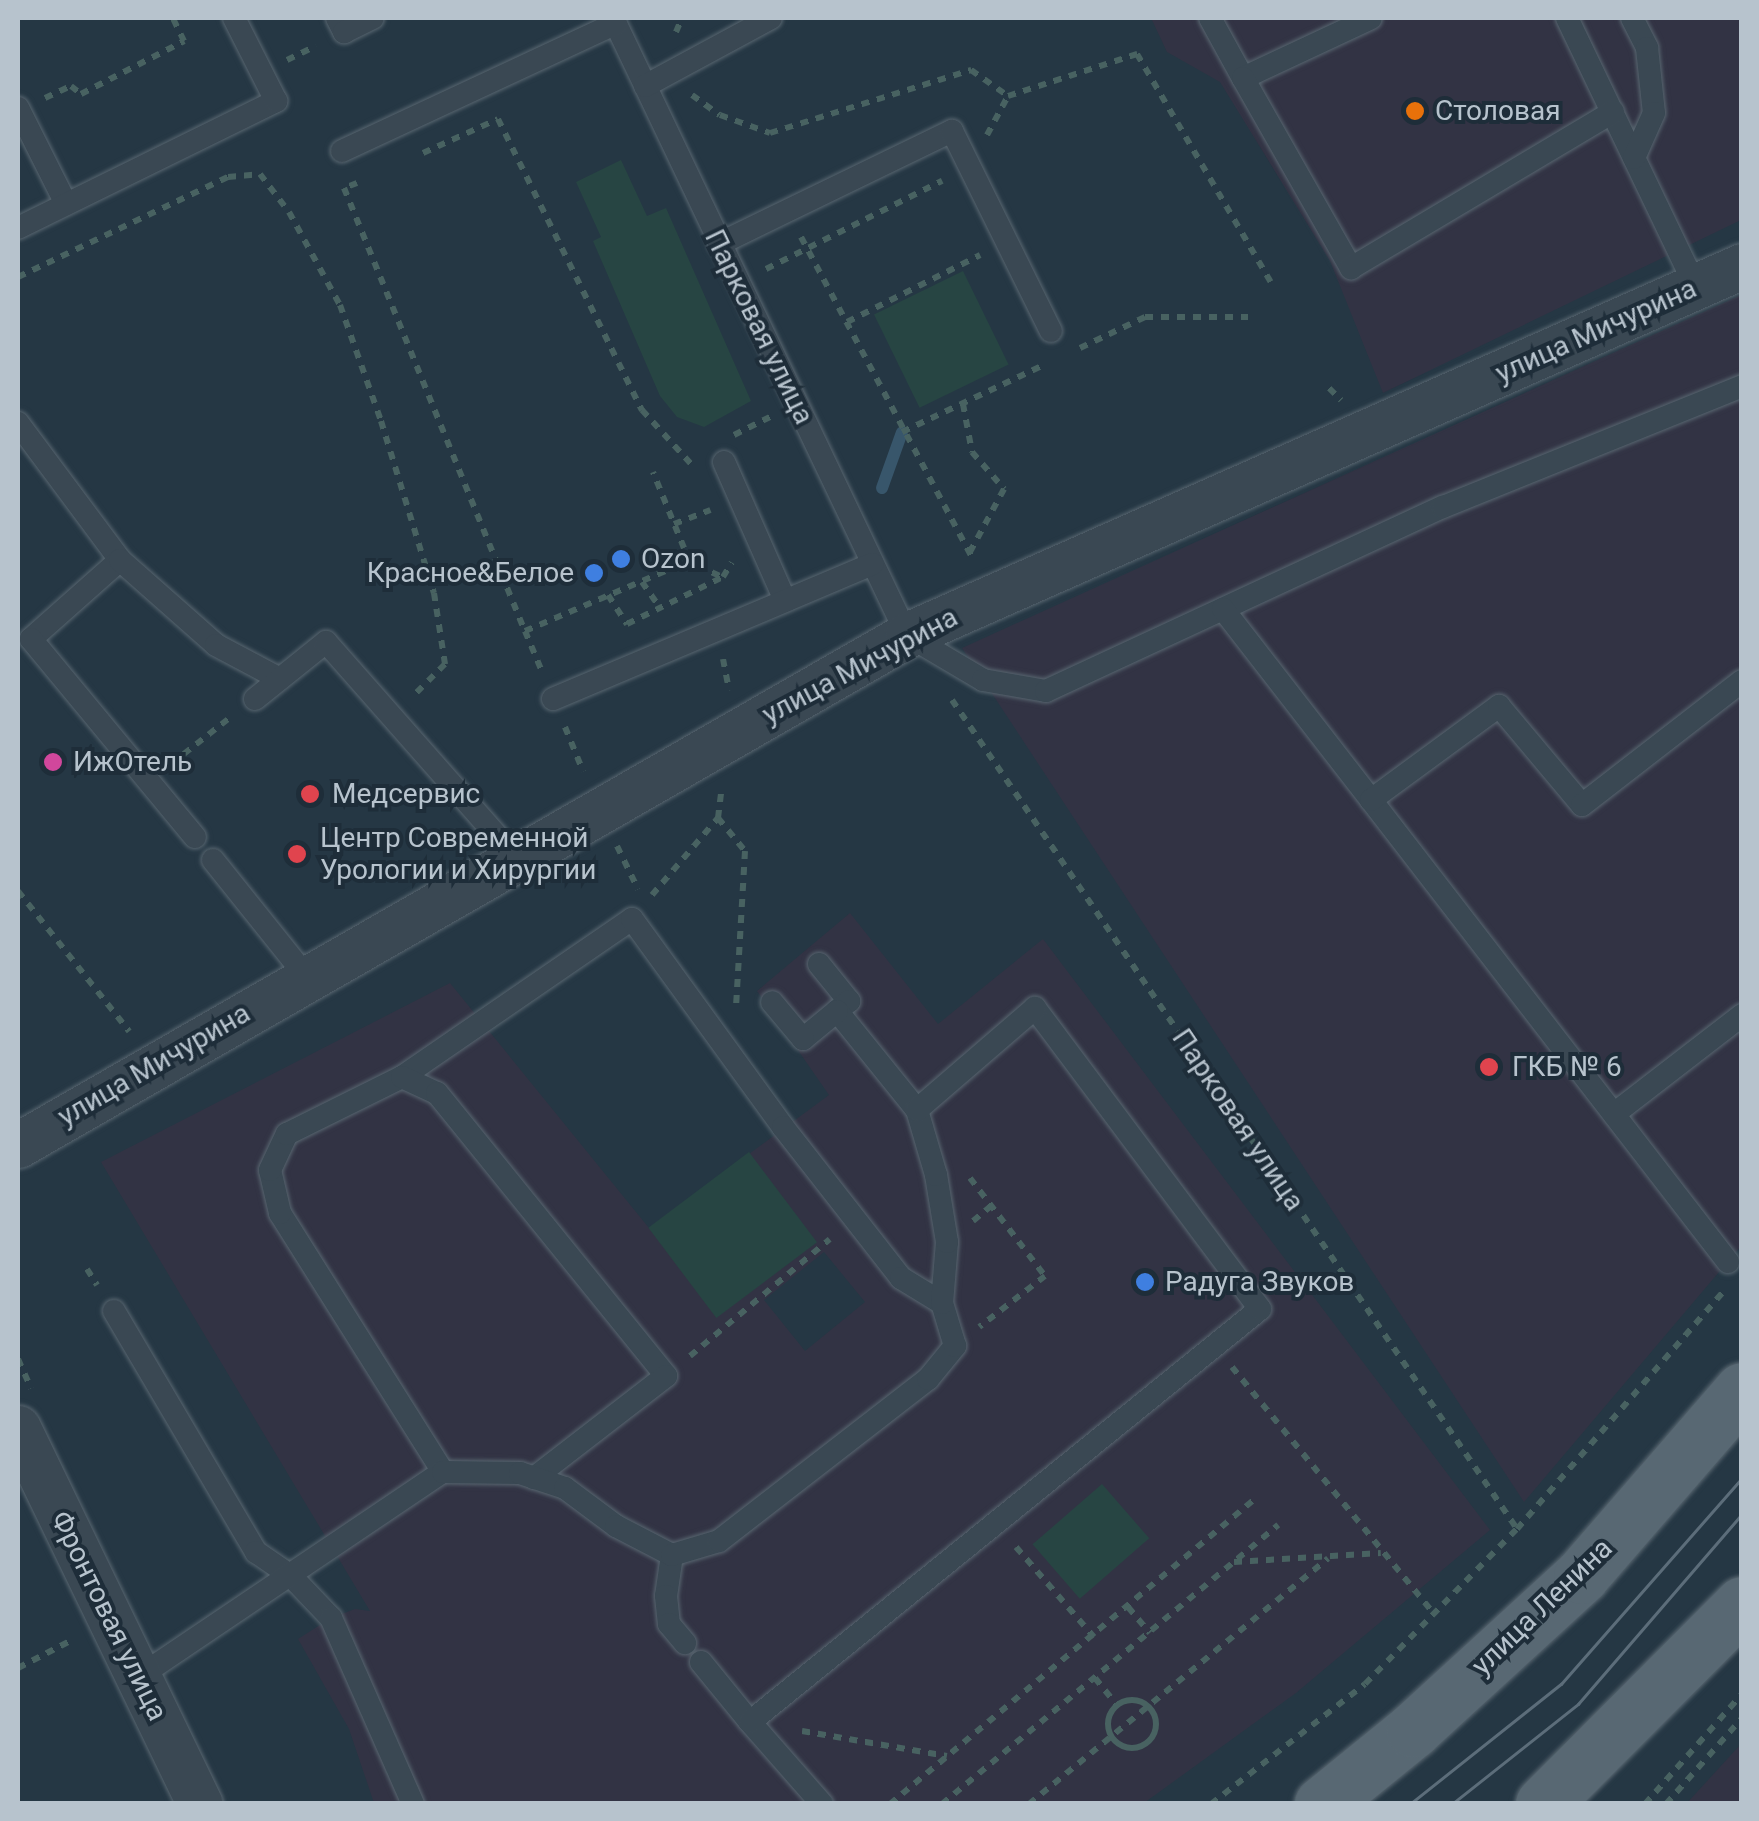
<!DOCTYPE html>
<html>
<head>
<meta charset="utf-8">
<style>
	body { margin:0 }
	#map { position:relative; width:1759px; height:1821px; overflow:hidden; background:#253744; font-family:Roboto,sans-serif }
	div>[style] { position:absolute }
	[style*='--x'] { left:calc(var(--x)*1px); top:calc(var(--y)*1px); width:calc(var(--w)*1px); rotate:calc(var(--a)*1deg) }
	.medical>* { inset:0; background:#323344 }
	.green>* { inset:0; background:#274543; transform-origin:0 0 }
	.stream>* { height:12px; margin:-6px; padding:0 6px; transform-origin:6px; border-radius:6px; background:#38566b }
	.path>* { height:6px; margin-top:-3px; transform-origin:0; background:repeating-linear-gradient(90deg,#486261 0 8px,transparent 0 16px) }
	.path>.ring { margin:-3px; padding:0; box-sizing:content-box; background:none; border:6px solid #486261; border-radius:50% }
	.roads { filter:drop-shadow(0 0 2px #586670) drop-shadow(0 0 2px #586670) }
	.service>* { height:22px; margin:-11px; padding:0 11px; transform-origin:11px; border-radius:11px; background:#3a4853 }
	.minor>* { height:45px; margin:-22.5px; padding:0 22.5px; transform-origin:22.5px; border-radius:22.5px; background:#3a4853 }
	.primary>* { height:55px; margin:-27.5px; padding:0 27.5px; transform-origin:27.5px; border-radius:27.5px; background:#586873 }
	.tram>* { height:2.5px; margin:-1.25px; padding:0 1.25px; transform-origin:1.25px; border-radius:1.25px; background:#5c6d7a }
	.dots>* { width:28px; height:28px; translate:-50% -50%; box-sizing:border-box; border:5px solid #1e2d39; border-radius:50% }
	span { translate:-50% -50%; white-space:nowrap; text-align:center; line-height:1.15; -webkit-text-stroke:8px #1e2d39; paint-order:stroke }
	.poi-label { font-size:28px; color:#b7c3cd }
	.left { translate:0 -50%; text-align:left }
	.right { translate:-100% -50%; text-align:right }
	.street-label { font-size:28px; color:#b7c3cd }
	.frame { position:absolute; inset:0; border:20px solid #b7c3cd; pointer-events:none }
</style>
</head>
<body>
<div id="map">
	<div class="medical">
		<div style="clip-path:polygon(1151px 18px,1741px 18px,1741px 220px,1383px 393px,1330px 261px,1220px 82px,1167px 52px)"></div>
		<div style="clip-path:polygon(1741px 295px,1741px 1246px,1524px 1502px,962px 648px)"></div>
		<div style="clip-path:polygon(evenodd,850px 913px,938px 1024px,1043px 939px,1490px 1530px,1296px 1693px,1144px 1803px,374px 1803px,349px 1729px,298px 1639px,331px 1618px,355px 1609px,370px 1611px,101px 1162px,450px 983px,649px 1228px,829px 1095px,757px 991px,850px 913px,824px 1252px,865px 1302px,805px 1351px,764px 1300px,824px 1252px)"></div>
		<div style="clip-path:polygon(1741px 1744px,1741px 1803px,1687px 1803px)"></div>
	</div>
	<div class="green">
		<div style="clip-path:polygon(621px 160px,647px 216px,666px 208px,751px 401px,704px 427px,677px 417px,660px 396px,593px 241px,601px 237px,576px 182px)"></div>
		<div style="left:963px;top:271px;width:104px;height:99px;rotate:64deg"></div>
		<div style="left:749px;top:1152px;width:113px;height:126px;rotate:53deg"></div>
		<div style="left:1102px;top:1484px;width:72px;height:92px;rotate:49deg"></div>
	</div>
	<div class="stream">
		<div style="--x:882;--y:488;--w:59;--a:-70.3"></div>
	</div>
	<div class="path">
		<div style="--x:676;--y:32;--w:15;--a:-67"></div>
		<div style="--x:287;--y:60;--w:32;--a:-26"></div>
		<div style="--x:692;--y:95;--w:34;--a:36"></div>
		<div style="--x:720;--y:115;--w:53;--a:19.8"></div>
		<div style="--x:770;--y:133;--w:211;--a:-17.4"></div>
		<div style="--x:971;--y:70;--w:45;--a:35.1"></div>
		<div style="--x:1008;--y:96;--w:136;--a:-18"></div>
		<div style="--x:1137;--y:54;--w:264;--a:59.6"></div>
		<div style="--x:45;--y:98;--w:29;--a:-25"></div>
		<div style="--x:71;--y:86;--w:13;--a:39"></div>
		<div style="--x:81;--y:94;--w:116;--a:-27.2"></div>
		<div style="--x:184;--y:41;--w:25;--a:-116"></div>
		<div style="--x:987;--y:135;--w:44;--a:-61.7"></div>
		<div style="--x:423;--y:153;--w:82;--a:-24.4"></div>
		<div style="--x:498;--y:119;--w:325;--a:63.7"></div>
		<div style="--x:642;--y:410;--w:76;--a:47.7"></div>
		<div style="--x:357;--y:183;--w:14;--a:159"></div>
		<div style="--x:344;--y:188;--w:479;--a:67.8"></div>
		<div style="--x:525;--y:631;--w:161;--a:-23.1"></div>
		<div style="--x:673;--y:568;--w:13;--a:-42"></div>
		<div style="--x:683;--y:559;--w:11;--a:-85"></div>
		<div style="--x:684;--y:548;--w:82;--a:-112.2"></div>
		<div style="--x:801;--y:237;--w:367;--a:61.9"></div>
		<div style="--x:766;--y:269;--w:197;--a:-26.6"></div>
		<div style="--x:18;--y:277;--w:233;--a:-25.5"></div>
		<div style="--x:228;--y:177;--w:32;--a:-5"></div>
		<div style="--x:260;--y:174;--w:48;--a:52.7"></div>
		<div style="--x:289;--y:212;--w:106;--a:61.3"></div>
		<div style="--x:340;--y:305;--w:123;--a:70.5"></div>
		<div style="--x:381;--y:421;--w:180;--a:72.9"></div>
		<div style="--x:434;--y:593;--w:72;--a:81.2"></div>
		<div style="--x:445;--y:664;--w:44;--a:135"></div>
		<div style="--x:847;--y:322;--w:149;--a:-26.7"></div>
		<div style="--x:1080;--y:348;--w:72;--a:-25.5"></div>
		<div style="--x:1145;--y:317;--w:103;--a:0"></div>
		<div style="--x:1329;--y:388;--w:17;--a:45"></div>
		<div style="--x:963;--y:404;--w:49;--a:79.4"></div>
		<div style="--x:972;--y:452;--w:49;--a:49.1"></div>
		<div style="--x:1004;--y:489;--w:72;--a:118.4"></div>
		<div style="--x:902;--y:432;--w:159;--a:-25.3"></div>
		<div style="--x:734;--y:435;--w:42;--a:-26.6"></div>
		<div style="--x:674;--y:524;--w:39;--a:-21"></div>
		<div style="--x:683;--y:559;--w:43;--a:24.8"></div>
		<div style="--x:642;--y:582;--w:32;--a:55"></div>
		<div style="--x:608;--y:595;--w:35;--a:57"></div>
		<div style="--x:627;--y:624;--w:107;--a:-26.1"></div>
		<div style="--x:723;--y:577;--w:17;--a:-59"></div>
		<div style="--x:525;--y:631;--w:41;--a:67.2"></div>
		<div style="--x:723;--y:659;--w:32;--a:79"></div>
		<div style="--x:952;--y:700;--w:1003;--a:55.72"></div>
		<div style="--x:565;--y:727;--w:48;--a:67.8"></div>
		<div style="--x:171;--y:764;--w:78;--a:-38.2"></div>
		<div style="--x:718;--y:818;--w:43;--a:50.7"></div>
		<div style="--x:745;--y:851;--w:156;--a:93.3"></div>
		<div style="--x:617;--y:846;--w:48;--a:64"></div>
		<div style="--x:18;--y:891;--w:179;--a:51.6"></div>
		<div style="--x:652;--y:895;--w:101;--a:-49.4"></div>
		<div style="--x:718;--y:818;--w:26;--a:-83"></div>
		<div style="--x:970;--y:1178;--w:123;--a:52.6"></div>
		<div style="--x:1045;--y:1276;--w:83;--a:142.3"></div>
		<div style="--x:973;--y:1221;--w:23;--a:-40"></div>
		<div style="--x:87;--y:1269;--w:19;--a:58"></div>
		<div style="--x:690;--y:1356;--w:182;--a:-39.9"></div>
		<div style="--x:18;--y:1359;--w:32;--a:66"></div>
		<div style="--x:1232;--y:1367;--w:319;--a:50.7"></div>
		<div style="--x:1016;--y:1547;--w:119;--a:49.1"></div>
		<div style="--x:1234;--y:1562;--w:147;--a:-3.5"></div>
		<div style="--x:1128;--y:1607;--w:34;--a:50"></div>
		<div style="--x:18;--y:1668;--w:63;--a:-27.4"></div>
		<div style="--x:1095;--y:1678;--w:35;--a:51"></div>
		<div class="ring" style="left:1108px;top:1700px;width:42px;height:42px"></div>
		<div style="--x:802;--y:1731;--w:147;--a:9.8"></div>
		<div style="--x:890;--y:1804;--w:477;--a:-39.9"></div>
		<div style="--x:942;--y:1804;--w:437;--a:-39.7"></div>
		<div style="--x:1029;--y:1804;--w:387;--a:-39.4"></div>
		<div style="--x:1211;--y:1804;--w:195;--a:-37.9"></div>
		<div style="--x:1365;--y:1684;--w:217;--a:-45.6"></div>
		<div style="--x:1517;--y:1529;--w:317;--a:-49"></div>
		<div style="--x:1645;--y:1804;--w:147;--a:-48.6"></div>
		<div style="--x:1666;--y:1804;--w:115;--a:-48.5"></div>
	</div>
	<div class="roads">
		<div class="service">
			<div style="--x:337;--y:18;--w:16;--a:63"></div>
			<div style="--x:344;--y:32;--w:32;--a:-26"></div>
			<div style="--x:613;--y:18;--w:683;--a:64.52"></div>
			<div style="--x:907;--y:635;--w:88;--a:30.6"></div>
			<div style="--x:983;--y:680;--w:64;--a:9.9"></div>
			<div style="--x:1046;--y:691;--w:438;--a:-24.9"></div>
			<div style="--x:1443;--y:507;--w:323;--a:-22"></div>
			<div style="--x:1210;--y:18;--w:68;--a:61.2"></div>
			<div style="--x:1243;--y:78;--w:141;--a:-25.1"></div>
			<div style="--x:1567;--y:18;--w:298;--a:64.4"></div>
			<div style="--x:1632;--y:18;--w:34;--a:63"></div>
			<div style="--x:1647;--y:48;--w:65;--a:83.9"></div>
			<div style="--x:1654;--y:113;--w:49;--a:114"></div>
			<div style="--x:1243;--y:78;--w:219;--a:60.4"></div>
			<div style="--x:1351;--y:268;--w:305;--a:-30.8"></div>
			<div style="--x:645;--y:86;--w:143;--a:-28.4"></div>
			<div style="--x:18;--y:108;--w:107;--a:63.4"></div>
			<div style="--x:342;--y:151;--w:302;--a:-25"></div>
			<div style="--x:18;--y:228;--w:288;--a:-26.2"></div>
			<div style="--x:276;--y:101;--w:93;--a:-116.8"></div>
			<div style="--x:719;--y:244;--w:259;--a:-25.9"></div>
			<div style="--x:952;--y:131;--w:223;--a:63.7"></div>
			<div style="--x:18;--y:423;--w:171;--a:53.3"></div>
			<div style="--x:120;--y:560;--w:119;--a:138.4"></div>
			<div style="--x:31;--y:639;--w:257;--a:50.4"></div>
			<div style="--x:724;--y:462;--w:151;--a:66.2"></div>
			<div style="--x:120;--y:560;--w:128;--a:41.5"></div>
			<div style="--x:216;--y:645;--w:72;--a:28"></div>
			<div style="--x:1223;--y:609;--w:242;--a:52.2"></div>
			<div style="--x:255;--y:699;--w:91;--a:-38.8"></div>
			<div style="--x:326;--y:642;--w:289;--a:48.6"></div>
			<div style="--x:553;--y:699;--w:347;--a:-22.9"></div>
			<div style="--x:213;--y:860;--w:149;--a:51.3"></div>
			<div style="--x:819;--y:964;--w:48;--a:51"></div>
			<div style="--x:849;--y:1001;--w:16;--a:140"></div>
			<div style="--x:402;--y:1077;--w:279;--a:-34.5"></div>
			<div style="--x:632;--y:919;--w:257;--a:54"></div>
			<div style="--x:783;--y:1127;--w:192;--a:52"></div>
			<div style="--x:901;--y:1278;--w:48;--a:31.4"></div>
			<div style="--x:1614;--y:1114;--w:162;--a:-37.7"></div>
			<div style="--x:1728;--y:1262;--w:584;--a:-127.69"></div>
			<div style="--x:1371;--y:800;--w:159;--a:-36.3"></div>
			<div style="--x:1499;--y:706;--w:129;--a:50"></div>
			<div style="--x:1582;--y:805;--w:202;--a:-37.8"></div>
			<div style="--x:114;--y:1311;--w:280;--a:59.5"></div>
			<div style="--x:256;--y:1552;--w:42;--a:34.4"></div>
			<div style="--x:291;--y:1576;--w:58;--a:46.4"></div>
			<div style="--x:331;--y:1618;--w:203;--a:66.2"></div>
			<div style="--x:443;--y:1472;--w:306;--a:-122.2"></div>
			<div style="--x:280;--y:1213;--w:44;--a:-103.1"></div>
			<div style="--x:270;--y:1170;--w:40;--a:-65"></div>
			<div style="--x:287;--y:1134;--w:128;--a:-26.4"></div>
			<div style="--x:402;--y:1077;--w:38;--a:25"></div>
			<div style="--x:437;--y:1093;--w:364;--a:51"></div>
			<div style="--x:666;--y:1376;--w:167;--a:142.3"></div>
			<div style="--x:672;--y:1555;--w:41;--a:98.3"></div>
			<div style="--x:666;--y:1596;--w:28;--a:84"></div>
			<div style="--x:669;--y:1624;--w:25;--a:50"></div>
			<div style="--x:701;--y:1662;--w:77;--a:50.8"></div>
			<div style="--x:140;--y:1676;--w:365;--a:-34"></div>
			<div style="--x:443;--y:1472;--w:77;--a:0.7"></div>
			<div style="--x:520;--y:1473;--w:47;--a:18.4"></div>
			<div style="--x:565;--y:1488;--w:64;--a:36.7"></div>
			<div style="--x:616;--y:1526;--w:63;--a:27.4"></div>
			<div style="--x:672;--y:1555;--w:49;--a:-16.6"></div>
			<div style="--x:719;--y:1541;--w:264;--a:-37.8"></div>
			<div style="--x:928;--y:1379;--w:43;--a:-50.7"></div>
			<div style="--x:955;--y:1346;--w:45;--a:-106.8"></div>
			<div style="--x:942;--y:1303;--w:61;--a:-85.3"></div>
			<div style="--x:947;--y:1242;--w:68;--a:-99.3"></div>
			<div style="--x:936;--y:1175;--w:68;--a:-106.3"></div>
			<div style="--x:917;--y:1110;--w:127;--a:-128.9"></div>
			<div style="--x:837;--y:1011;--w:44;--a:140.5"></div>
			<div style="--x:803;--y:1039;--w:48;--a:-130"></div>
			<div style="--x:822;--y:1804;--w:109;--a:-131.3"></div>
			<div style="--x:750;--y:1722;--w:656;--a:-39"></div>
			<div style="--x:1260;--y:1309;--w:376;--a:-126.8"></div>
			<div style="--x:1035;--y:1008;--w:156;--a:139.2"></div>
		</div>
		<div class="minor">
			<div style="--x:18;--y:1145;--w:1025;--a:-29.84"></div>
			<div style="--x:907;--y:635;--w:913;--a:-23.84"></div>
			<div style="--x:18;--y:1428;--w:418;--a:64.2"></div>
		</div>
		<div class="primary">
			<div style="--x:1322;--y:1804;--w:117;--a:-39.1"></div>
			<div style="--x:1413;--y:1730;--w:228;--a:-42.5"></div>
			<div style="--x:1581;--y:1576;--w:246;--a:-49.1"></div>
			<div style="--x:1543;--y:1804;--w:282;--a:-45.1"></div>
		</div>
	</div>
	<div class="tram">
		<div style="--x:1410;--y:1804;--w:193;--a:-38.5"></div>
		<div style="--x:1561;--y:1684;--w:274;--a:-48.7"></div>
		<div style="--x:1452;--y:1804;--w:161;--a:-38.4"></div>
		<div style="--x:1578;--y:1704;--w:251;--a:-49.2"></div>
	</div>
	<div class="dots">
		<div style="left:1415px;top:111px;background:#e8710a"></div>
		<div style="left:621px;top:559px;background:#3f7fe0"></div>
		<div style="left:594px;top:573px;background:#3f7fe0"></div>
		<div style="left:53px;top:762px;background:#d1479c"></div>
		<div style="left:310px;top:794px;background:#e0444e"></div>
		<div style="left:297px;top:854px;background:#e0444e"></div>
		<div style="left:1489px;top:1067px;background:#e0444e"></div>
		<div style="left:1145px;top:1282px;background:#3f7fe0"></div>
	</div>
	<div class="poi-label">
		<span class="left" style="left:1435px;top:111px">Столовая</span>
		<span class="left" style="left:641px;top:559px">Ozon</span>
		<span class="right" style="left:574px;top:573px">Красное&amp;Белое</span>
		<span class="left" style="left:73px;top:762px">ИжОтель</span>
		<span class="left" style="left:332px;top:794px">Медсервис</span>
		<span class="left" style="left:320px;top:854px">Центр Современной<br>Урологии и Хирургии</span>
		<span class="left" style="left:1512px;top:1067px">ГКБ № 6</span>
		<span class="left" style="left:1165px;top:1282px">Радуга Звуков</span>
	</div>
	<div class="street-label">
		<span style="left:759px;top:327px;rotate:64deg">Парковая улица</span>
		<span style="left:1596px;top:331px;rotate:-24deg">улица Мичурина</span>
		<span style="left:860px;top:666px;rotate:-28deg">улица Мичурина</span>
		<span style="left:154px;top:1065px;rotate:-30deg">улица Мичурина</span>
		<span style="left:1238px;top:1120px;rotate:56deg">Парковая улица</span>
		<span style="left:1542px;top:1607px;rotate:-44deg">улица Ленина</span>
		<span style="left:109px;top:1616px;rotate:64deg">Фронтовая улица</span>
	</div>
	<div class="frame"></div>
</div>
</body>
</html>
